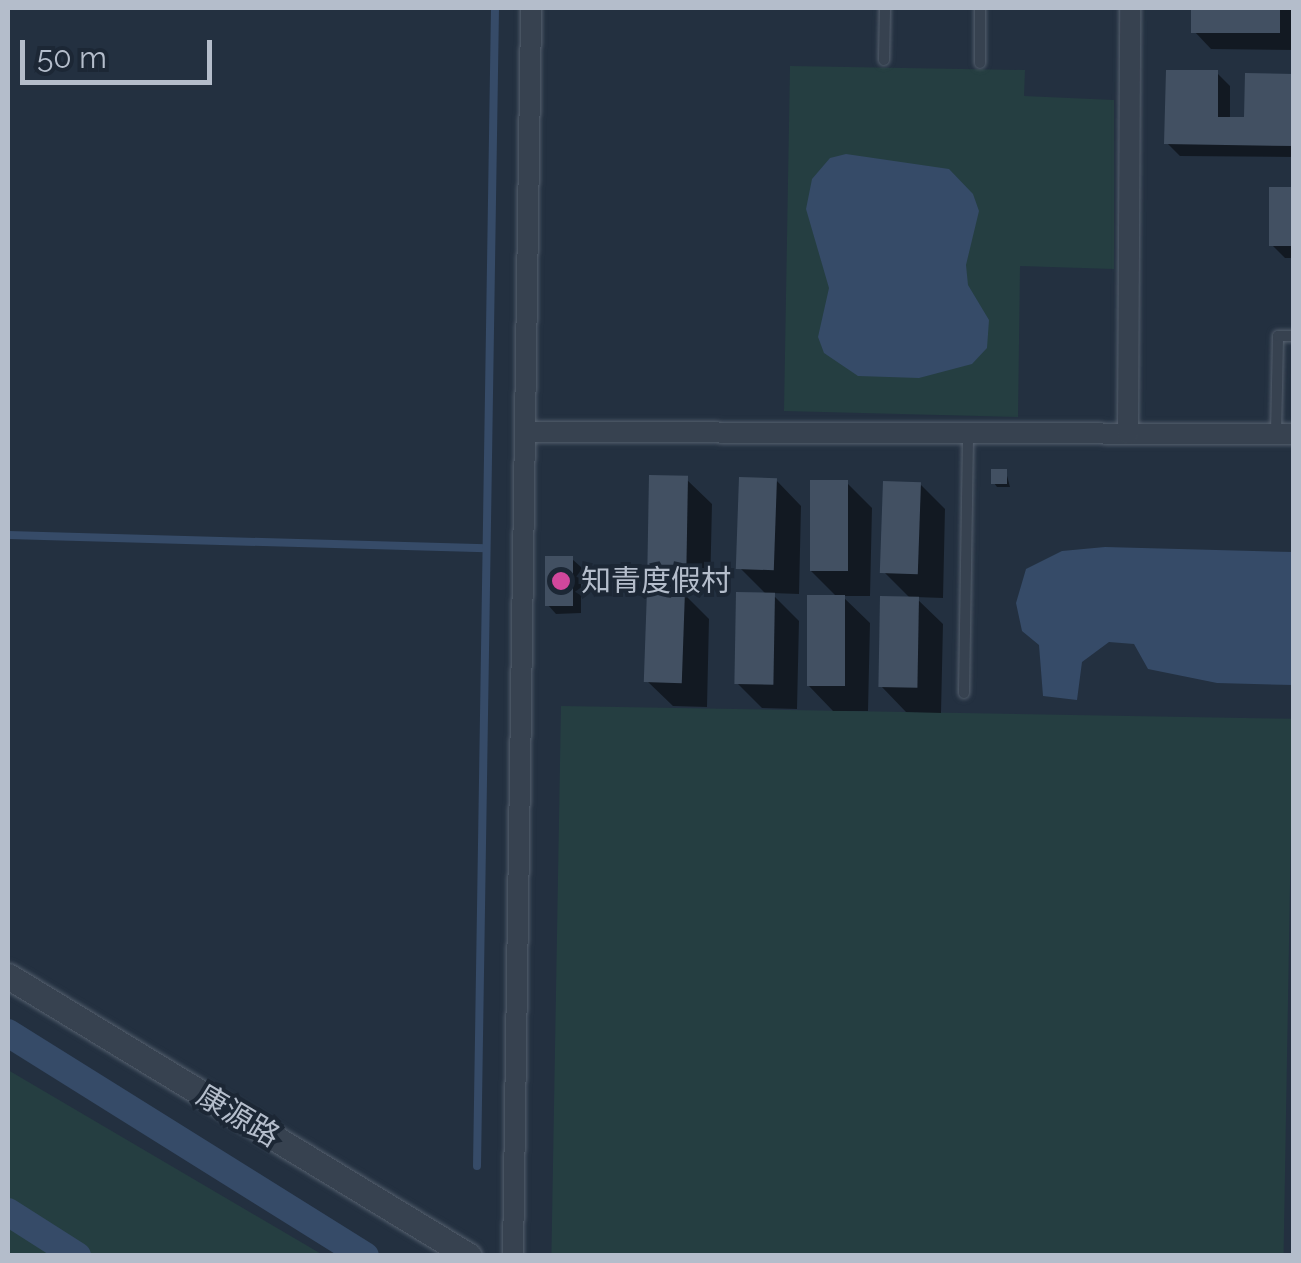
<!DOCTYPE html>
<html>
<head>
<meta charset="utf-8">
<style>
	body { margin:0 }
	#map { position:relative; width:1301px; height:1263px; overflow:hidden; background:#233040; font-family:Raleway,"Noto Sans SC",sans-serif }
	div>[style] { position:absolute }
	[style*='--x'] { left:calc(var(--x)*1px); top:calc(var(--y)*1px); width:calc(var(--w)*1px); rotate:calc(var(--a)*1deg) }
	.green>* { inset:0; background:#253e41; transform-origin:0 0 }
	.water>* { inset:0; background:#364b68 }
	.shadow>* { inset:0; background:#0007 }
	.stream>* { height:8px; margin:-4px; padding:0 4px; transform-origin:4px; border-radius:4px; background:#364b68 }
	.canal>* { height:28px; margin:-14px; padding:0 14px; transform-origin:14px; border-radius:14px; background:#364b68 }
	.building>* { inset:0; background:#425062; transform-origin:0 0 }
	.roads { filter:drop-shadow(0 0 2px #55606e) drop-shadow(0 0 2px #55606e) }
	.service>* { height:10px; margin:-5px; padding:0 5px; transform-origin:5px; border-radius:5px; background:#374250 }
	.minor>* { height:20px; margin:-10px; padding:0 10px; transform-origin:10px; border-radius:10px; background:#374250 }
	.tertiary>* { height:25px; margin:-12.5px; padding:0 12.5px; transform-origin:12.5px; border-radius:12.5px; background:#374250 }
	.dots>* { width:28px; height:28px; translate:-50% -50%; box-sizing:border-box; border:5px solid #1c2735; border-radius:50% }
	span { translate:-50% -50%; white-space:nowrap; text-align:center; line-height:1.15; -webkit-text-stroke:8px #1c2735; paint-order:stroke }
	.poi-label { font-size:30px; color:#b4bdcb }
	.left { translate:0 -50%; text-align:left }
	.street-label { font-size:30px; color:#b4bdcb }
	.frame { position:absolute; inset:0; border:10px solid #b4bdcb; pointer-events:none }
	.scale { position:absolute; left:20px; top:40px; width:192px; height:45px; box-sizing:border-box; border:5px solid #b4bdcb; border-top:0; padding-left:12px; font-size:30px; line-height:35px; white-space:nowrap; color:#b4bdcb; -webkit-text-stroke:8px #1c2735; paint-order:stroke }
</style>
</head>
<body>
<div id="map">
	<div class="green">
		<div style="clip-path:polygon(790px 66px,1025px 70px,1024px 96px,1114px 100px,1114px 269px,1020px 266px,1018px 417px,784px 411px)"></div>
		<div style="left:561px;top:706px;width:732px;height:549px;rotate:1deg"></div>
		<div style="clip-path:polygon(8px 1070px,323px 1255px,8px 1255px)"></div>
	</div>
	<div class="water">
		<div style="clip-path:polygon(846px 154px,949px 169px,973px 194px,979px 211px,966px 265px,968px 285px,989px 320px,987px 348px,972px 364px,919px 378px,858px 376px,824px 353px,818px 337px,829px 288px,806px 209px,812px 179px,830px 158px)"></div>
		<div style="clip-path:polygon(1105px 547px,1293px 552px,1293px 685px,1217px 683px,1148px 669px,1134px 644px,1109px 642px,1082px 662px,1077px 700px,1043px 696px,1039px 645px,1022px 631px,1016px 603px,1026px 569px,1062px 551px)"></div>
	</div>
	<div class="shadow">
		<div style="clip-path:polygon(1194px 8px,1294px 8px,1294px 50px,1211px 49px,1194px 31px)"></div>
		<div style="clip-path:polygon(1217px 73px,1230px 86px,1230px 120px,1247px 120px,1294px 76px,1294px 157px,1180px 156px,1167px 143px)"></div>
		<div style="clip-path:polygon(1294px 190px,1294px 258px,1285px 258px,1272px 245px)"></div>
		<div style="clip-path:polygon(1006px 472px,1010px 487px,997px 487px,994px 483px)"></div>
		<div style="clip-path:polygon(686px 479px,712px 504px,710px 592px,682px 592px,709px 619px,707px 707px,673px 706px,647px 681px,677px 593px,650px 566px)"></div>
		<div style="clip-path:polygon(776px 480px,801px 506px,799px 594px,771px 593px,799px 621px,797px 709px,762px 708px,737px 683px,767px 595px,740px 568px)"></div>
		<div style="clip-path:polygon(847px 483px,872px 508px,870px 596px,842px 596px,870px 623px,868px 711px,833px 711px,808px 685px,838px 598px,810px 570px)"></div>
		<div style="clip-path:polygon(920px 484px,945px 509px,943px 598px,915px 597px,943px 624px,941px 713px,906px 712px,881px 686px,911px 599px,884px 572px)"></div>
		<div style="clip-path:polygon(572px 559px,581px 567px,581px 613px,556px 614px,548px 605px)"></div>
	</div>
	<div class="stream">
		<div style="--x:8;--y:535;--w:478;--a:1.6"></div>
		<div style="--x:477;--y:1166;--w:1158;--a:-89.11"></div>
	</div>
	<div class="canal">
		<div style="--x:8;--y:1033;--w:421;--a:32"></div>
		<div style="--x:8;--y:1212;--w:82;--a:32.5"></div>
	</div>
	<div class="building">
		<div style="left:1191px;top:8px;width:89px;height:25px"></div>
		<div style="clip-path:polygon(1166px 70px,1218px 70px,1218px 117px,1244px 117px,1245px 73px,1294px 74px,1294px 146px,1164px 144px)"></div>
		<div style="left:1269px;top:187px;width:25px;height:59px"></div>
		<div style="left:991px;top:469px;width:16px;height:15px"></div>
		<div style="left:649px;top:475px;width:39px;height:92px;rotate:1deg"></div>
		<div style="left:739px;top:477px;width:38px;height:92px;rotate:2deg"></div>
		<div style="left:810px;top:480px;width:38px;height:91px"></div>
		<div style="left:883px;top:481px;width:38px;height:92px;rotate:2deg"></div>
		<div style="left:545px;top:556px;width:28px;height:50px"></div>
		<div style="left:647px;top:590px;width:38px;height:92px;rotate:2deg"></div>
		<div style="left:736px;top:592px;width:39px;height:92px;rotate:1deg"></div>
		<div style="left:807px;top:595px;width:38px;height:91px"></div>
		<div style="left:880px;top:596px;width:39px;height:91px;rotate:1deg"></div>
	</div>
	<div class="roads">
		<div class="service">
			<div style="--x:884;--y:60;--w:52;--a:-88.9"></div>
			<div style="--x:980;--y:63;--w:55;--a:-90"></div>
			<div style="--x:1276;--y:433;--w:97;--a:-88.8"></div>
			<div style="--x:1278;--y:336;--w:16;--a:0"></div>
			<div style="--x:964;--y:693;--w:260;--a:-89.1"></div>
		</div>
		<div class="minor">
			<div style="--x:525;--y:432;--w:769;--a:0.15"></div>
			<div style="--x:1128;--y:434;--w:426;--a:-89.7"></div>
			<div style="--x:513;--y:1256;--w:1248;--a:-89.17"></div>
		</div>
		<div class="tertiary">
			<div style="--x:8;--y:976;--w:539;--a:31.27"></div>
		</div>
	</div>
	<div class="dots">
		<div style="left:561px;top:581px;background:#d1479c"></div>
	</div>
	<div class="poi-label">
		<span class="left" style="left:581px;top:581px">知青度假村</span>
	</div>
	<div class="street-label">
		<span style="left:238px;top:1116px;rotate:31deg">康源路</span>
	</div>
	<div class="frame"></div>
	<div class="scale">50 m</div>
</div>
</body>
</html>
